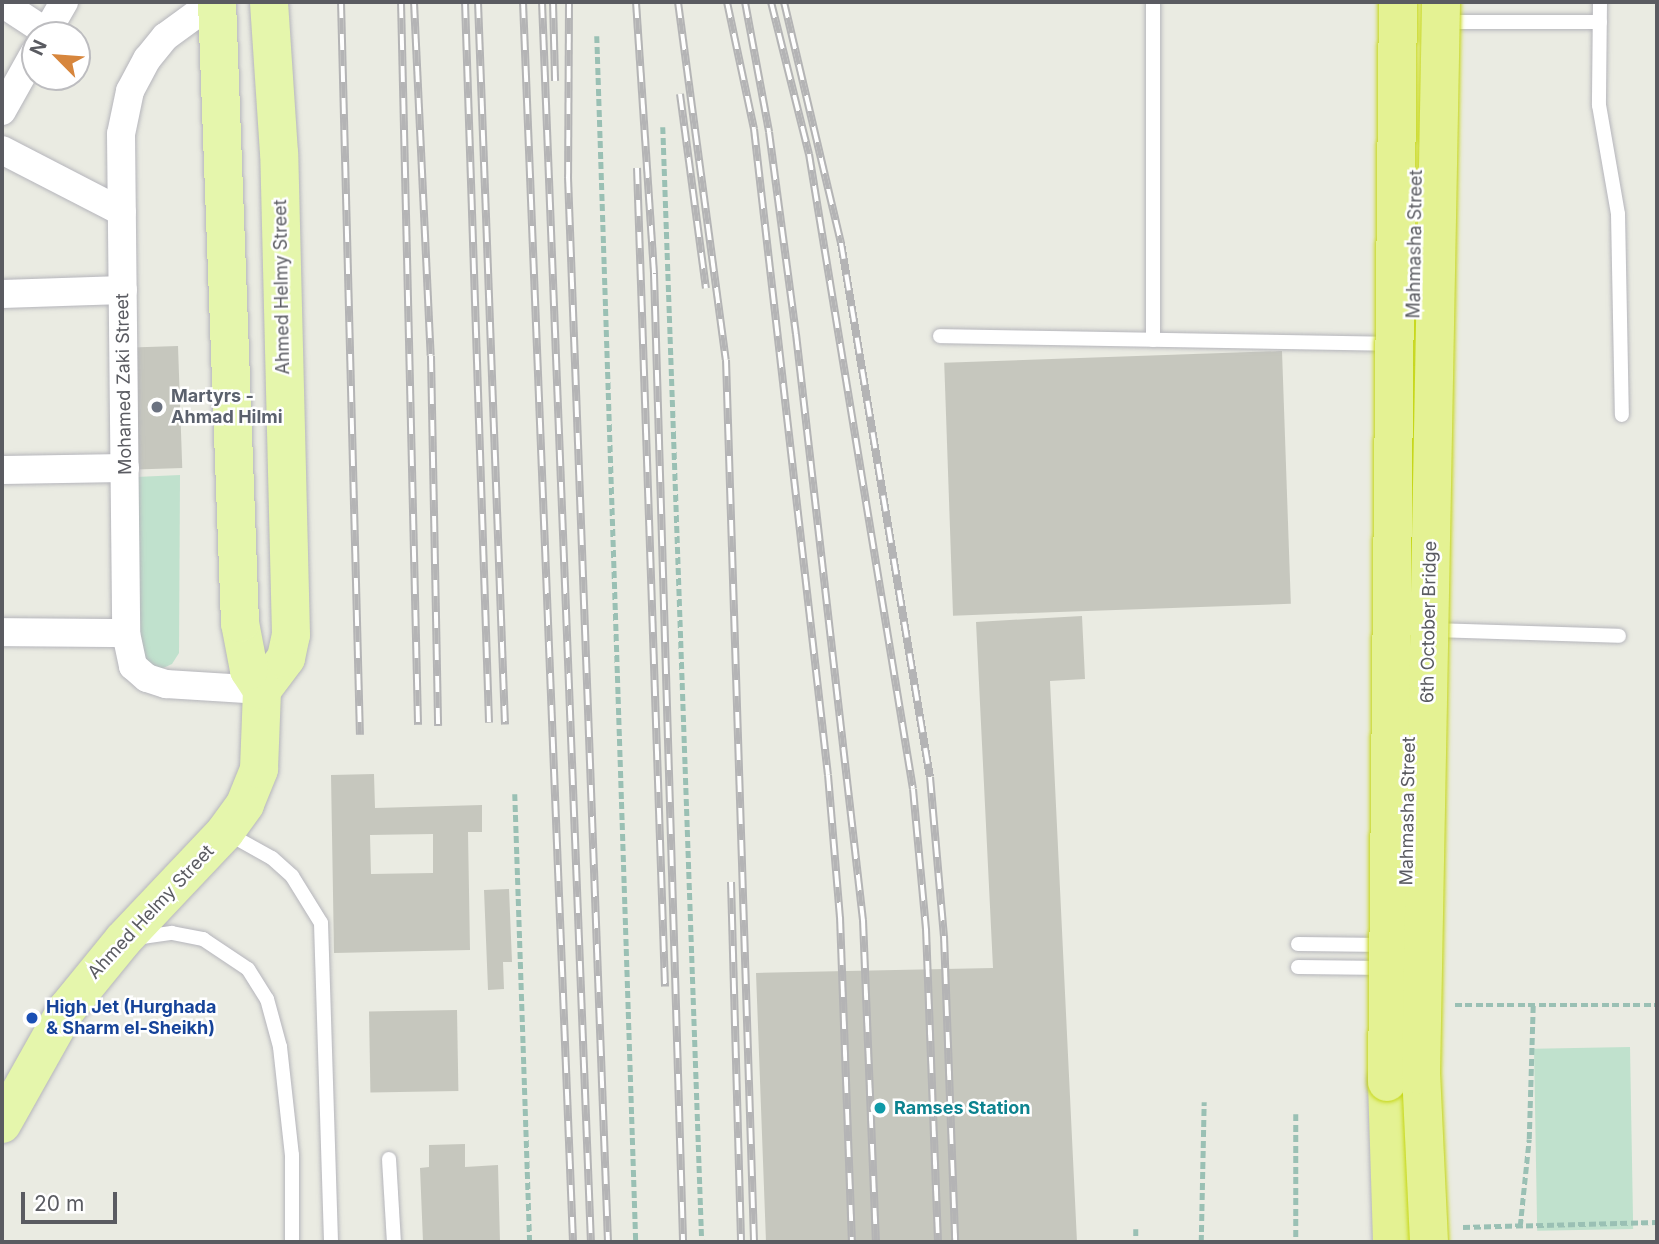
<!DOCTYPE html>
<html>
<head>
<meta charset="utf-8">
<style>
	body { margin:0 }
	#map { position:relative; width:1659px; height:1244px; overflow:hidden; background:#eaebe2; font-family:Inter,sans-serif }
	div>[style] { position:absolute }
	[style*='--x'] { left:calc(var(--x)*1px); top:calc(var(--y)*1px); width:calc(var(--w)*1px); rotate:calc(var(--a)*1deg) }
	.green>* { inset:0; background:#c0e1cd; transform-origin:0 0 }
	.building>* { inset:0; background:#c6c7be; transform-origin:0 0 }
	.path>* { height:4.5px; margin-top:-2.25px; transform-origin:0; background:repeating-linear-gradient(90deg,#9ac0b4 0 7px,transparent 0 10.5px) }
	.roads { filter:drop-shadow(0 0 2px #b5b5bb) drop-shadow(0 0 2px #b5b5bb) }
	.lane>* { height:14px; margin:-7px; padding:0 7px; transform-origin:7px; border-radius:7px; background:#fff }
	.street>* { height:28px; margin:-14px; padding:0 14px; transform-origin:14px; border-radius:14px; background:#fff }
	.secondary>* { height:38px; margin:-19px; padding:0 19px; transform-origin:19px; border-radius:19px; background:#fff }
	.primary>* { height:38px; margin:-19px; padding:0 19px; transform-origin:19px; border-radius:19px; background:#e5f6ac }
	.highway>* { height:38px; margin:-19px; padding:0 19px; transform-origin:19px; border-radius:19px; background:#e4f293 }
	.rail>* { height:8px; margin-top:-4px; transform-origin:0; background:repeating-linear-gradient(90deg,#fff 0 16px,#b4b4b5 0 32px); box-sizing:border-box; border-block:2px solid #b4b4b5 }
	.path-bridge>* { height:4.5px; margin-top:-2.25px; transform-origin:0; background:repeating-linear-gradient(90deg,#9ac0b4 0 7px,transparent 0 10.5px) }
	.bridges { filter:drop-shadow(0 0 2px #c6d717) drop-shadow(0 0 2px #c6d717) }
	.highway-bridge>* { height:38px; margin:-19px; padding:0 19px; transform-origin:19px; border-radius:19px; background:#e4f293 }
	.dots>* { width:19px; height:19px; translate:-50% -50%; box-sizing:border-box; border:4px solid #fff; border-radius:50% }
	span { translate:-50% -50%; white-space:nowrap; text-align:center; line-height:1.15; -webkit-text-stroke:5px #fff; paint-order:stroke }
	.street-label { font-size:18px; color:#5a5b61 }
	.worship-label { font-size:18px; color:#5b616d; font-weight:700 }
	.left { translate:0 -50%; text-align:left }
	.transit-label { font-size:18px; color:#164399; font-weight:700 }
	.culture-label { font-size:18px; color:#0d838f; font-weight:700 }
	.frame { position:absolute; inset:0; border:4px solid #5a5b61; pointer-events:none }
	.north { position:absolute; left:21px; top:21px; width:70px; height:70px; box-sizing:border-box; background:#fff; border:2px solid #bdbdc0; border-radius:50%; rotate:295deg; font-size:19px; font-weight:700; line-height:28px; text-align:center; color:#5a5b61 }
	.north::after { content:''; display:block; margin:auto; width:24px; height:32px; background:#d7863d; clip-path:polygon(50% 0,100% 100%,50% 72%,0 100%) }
	.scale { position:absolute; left:21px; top:1192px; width:96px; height:32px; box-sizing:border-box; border:4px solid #5a5b61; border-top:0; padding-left:9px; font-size:21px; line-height:24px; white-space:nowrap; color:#5a5b61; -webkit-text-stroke:5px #fff; paint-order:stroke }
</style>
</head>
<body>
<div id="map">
	<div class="green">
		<div style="clip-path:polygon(180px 475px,179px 653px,172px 664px,159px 670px,136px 655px,136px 477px)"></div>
		<div style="left:1630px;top:1047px;width:182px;height:96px;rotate:89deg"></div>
	</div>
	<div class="building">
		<div style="left:178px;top:346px;width:122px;height:46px;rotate:88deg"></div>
		<div style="left:1282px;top:351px;width:253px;height:338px;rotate:88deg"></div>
		<div style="clip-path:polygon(1082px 616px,1085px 679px,1050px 681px,1077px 1242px,766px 1242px,756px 973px,993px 968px,976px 622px)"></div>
		<div style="clip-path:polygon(evenodd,374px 774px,375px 808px,482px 805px,482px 832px,468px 832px,470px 950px,334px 953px,331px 775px,374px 774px,433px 834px,433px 873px,371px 874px,370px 835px,433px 834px)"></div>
		<div style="clip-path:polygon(509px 889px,512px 962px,503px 962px,504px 989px,488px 990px,484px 890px)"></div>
		<div style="left:457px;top:1010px;width:81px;height:88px;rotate:89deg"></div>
		<div style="clip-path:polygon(465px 1144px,465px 1167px,498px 1165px,500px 1242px,423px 1242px,420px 1168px,429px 1167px,429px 1145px)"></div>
	</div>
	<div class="path">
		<div style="--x:597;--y:36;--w:1207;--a:88.15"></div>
		<div style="--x:663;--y:127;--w:1116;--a:88"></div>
		<div style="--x:515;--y:794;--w:448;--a:88.1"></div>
		<div style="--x:1455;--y:1005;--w:202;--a:0"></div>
		<div style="--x:1296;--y:1114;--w:128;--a:90"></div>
		<div style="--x:1520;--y:1226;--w:87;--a:-84.1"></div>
		<div style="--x:1529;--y:1139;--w:134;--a:-88.3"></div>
		<div style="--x:1136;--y:1229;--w:13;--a:90"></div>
		<div style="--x:1201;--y:1242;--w:140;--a:-88.8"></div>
	</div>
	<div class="roads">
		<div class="lane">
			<div style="--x:1600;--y:2;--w:103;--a:90.6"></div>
			<div style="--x:1599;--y:105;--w:111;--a:80.1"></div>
			<div style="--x:1618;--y:214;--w:201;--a:88.9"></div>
			<div style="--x:1440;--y:22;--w:160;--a:0"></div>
			<div style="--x:940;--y:336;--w:454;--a:1"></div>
			<div style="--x:1153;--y:340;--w:338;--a:-90"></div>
			<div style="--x:1432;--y:630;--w:187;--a:1.8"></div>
			<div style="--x:227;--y:833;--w:51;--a:29.1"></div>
			<div style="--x:272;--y:858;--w:27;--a:42"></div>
			<div style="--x:292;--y:876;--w:55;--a:58.3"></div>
			<div style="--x:321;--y:923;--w:319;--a:88.2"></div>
			<div style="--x:135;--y:938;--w:37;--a:-8"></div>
			<div style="--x:172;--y:933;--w:32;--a:11"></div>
			<div style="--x:203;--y:939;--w:54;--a:33.7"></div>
			<div style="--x:248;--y:969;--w:36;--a:58"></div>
			<div style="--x:267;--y:999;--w:50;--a:74.8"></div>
			<div style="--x:280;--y:1047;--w:109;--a:83.7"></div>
			<div style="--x:292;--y:1155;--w:87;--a:90"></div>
			<div style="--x:1298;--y:944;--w:89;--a:0.6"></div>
			<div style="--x:1298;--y:967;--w:89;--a:0.6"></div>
			<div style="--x:389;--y:1159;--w:83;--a:86.6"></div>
		</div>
		<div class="street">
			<div style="--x:213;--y:2;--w:59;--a:143.9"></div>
			<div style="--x:165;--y:37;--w:28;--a:129"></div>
			<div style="--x:147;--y:59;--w:36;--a:118"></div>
			<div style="--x:130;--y:91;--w:44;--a:101.8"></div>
			<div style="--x:121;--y:134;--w:499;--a:89.4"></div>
			<div style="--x:126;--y:633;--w:34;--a:78"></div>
			<div style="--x:133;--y:666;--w:18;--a:41"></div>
			<div style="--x:147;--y:678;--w:20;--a:18"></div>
			<div style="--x:166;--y:684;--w:96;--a:3.6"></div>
			<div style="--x:2;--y:3;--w:53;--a:33.4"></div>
			<div style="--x:45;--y:35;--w:38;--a:-60"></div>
			<div style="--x:2;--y:111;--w:68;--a:-60.8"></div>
			<div style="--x:2;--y:150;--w:135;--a:27.3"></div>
			<div style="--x:2;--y:294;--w:121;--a:-1.9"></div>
			<div style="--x:2;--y:470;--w:123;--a:-0.9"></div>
			<div style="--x:2;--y:632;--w:124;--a:0.5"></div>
		</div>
		<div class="secondary">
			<div style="--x:1414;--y:287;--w:285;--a:-89.2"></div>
			<div style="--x:1412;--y:553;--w:168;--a:-89.7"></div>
		</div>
		<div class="primary">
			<div style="--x:262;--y:690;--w:40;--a:-53"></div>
			<div style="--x:286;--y:658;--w:24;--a:-78"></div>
			<div style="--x:291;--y:635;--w:482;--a:-91.4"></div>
			<div style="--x:279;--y:153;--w:151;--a:-93.8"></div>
			<div style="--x:2;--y:1124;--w:131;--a:-60.7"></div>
			<div style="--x:66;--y:1010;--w:90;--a:-50.8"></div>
			<div style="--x:123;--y:940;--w:149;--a:-46.6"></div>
			<div style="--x:225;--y:832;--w:34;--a:-54"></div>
			<div style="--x:245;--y:804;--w:38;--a:-68"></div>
			<div style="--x:259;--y:769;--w:79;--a:-87.8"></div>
			<div style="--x:262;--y:690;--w:24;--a:-123"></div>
			<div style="--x:249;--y:670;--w:48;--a:-100.8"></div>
			<div style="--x:240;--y:623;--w:621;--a:-92.12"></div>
		</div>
		<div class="highway">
			<div style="--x:1387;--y:1082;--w:160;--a:88.2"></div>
		</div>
	</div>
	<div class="rail">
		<div style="--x:341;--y:2;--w:733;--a:88.52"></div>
		<div style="--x:401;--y:2;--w:723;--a:88.65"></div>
		<div style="--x:414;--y:2;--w:354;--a:87.3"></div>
		<div style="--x:431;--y:356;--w:370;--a:88.9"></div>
		<div style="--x:465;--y:2;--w:721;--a:88.09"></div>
		<div style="--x:478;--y:2;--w:723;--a:87.86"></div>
		<div style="--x:523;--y:2;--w:1241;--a:87.69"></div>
		<div style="--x:542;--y:2;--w:1241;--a:87.74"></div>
		<div style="--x:553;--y:2;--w:79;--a:88.5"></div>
		<div style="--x:569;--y:2;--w:175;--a:90.3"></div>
		<div style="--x:568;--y:177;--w:1066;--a:87.85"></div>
		<div style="--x:636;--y:2;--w:273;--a:86.2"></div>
		<div style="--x:654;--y:274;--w:968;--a:88.28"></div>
		<div style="--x:678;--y:2;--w:361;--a:82.4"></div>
		<div style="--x:726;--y:360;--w:882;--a:88.18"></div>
		<div style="--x:727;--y:2;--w:130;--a:78"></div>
		<div style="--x:754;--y:129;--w:650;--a:83.47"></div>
		<div style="--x:828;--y:775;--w:143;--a:85.2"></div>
		<div style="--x:840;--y:917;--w:325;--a:87.9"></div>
		<div style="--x:745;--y:2;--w:132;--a:79.5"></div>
		<div style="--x:769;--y:132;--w:204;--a:82.4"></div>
		<div style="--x:796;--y:334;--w:590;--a:83.48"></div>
		<div style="--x:863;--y:920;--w:322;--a:87.7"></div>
		<div style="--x:771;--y:2;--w:157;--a:76"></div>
		<div style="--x:809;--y:154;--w:643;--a:80.7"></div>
		<div style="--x:913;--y:789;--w:141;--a:84.7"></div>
		<div style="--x:926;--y:929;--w:313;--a:87.8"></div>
		<div style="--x:784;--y:2;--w:248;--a:76.7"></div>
		<div style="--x:841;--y:243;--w:541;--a:80.54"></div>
		<div style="--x:930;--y:777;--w:160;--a:85"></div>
		<div style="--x:944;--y:936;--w:306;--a:87.9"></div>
		<div style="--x:680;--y:94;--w:196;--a:82.4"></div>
		<div style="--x:637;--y:168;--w:819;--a:88.04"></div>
		<div style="--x:731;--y:882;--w:360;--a:88.4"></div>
	</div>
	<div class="path-bridge">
		<div style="--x:1463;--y:1227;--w:194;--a:-1.5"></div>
	</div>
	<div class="bridges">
		<div class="highway-bridge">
			<div style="--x:1387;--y:1082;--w:1080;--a:-89.42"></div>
			<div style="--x:1429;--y:1242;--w:167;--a:-92.7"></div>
			<div style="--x:1421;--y:1075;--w:1073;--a:-88.93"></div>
		</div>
	</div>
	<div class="dots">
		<div style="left:157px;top:407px;background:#6b7280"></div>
		<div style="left:32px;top:1018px;background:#1a4fb4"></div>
		<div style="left:880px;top:1108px;background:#0f9aa8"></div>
	</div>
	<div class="street-label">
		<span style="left:1415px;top:244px;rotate:-89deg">Mahmasha Street</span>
		<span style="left:282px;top:287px;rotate:-91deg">Ahmed Helmy Street</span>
		<span style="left:124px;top:384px;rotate:-91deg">Mohamed Zaki Street</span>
		<span style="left:1429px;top:622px;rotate:-89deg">6th October Bridge</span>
		<span style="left:1408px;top:811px;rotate:-89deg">Mahmasha Street</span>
		<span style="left:151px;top:912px;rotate:-47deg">Ahmed Helmy Street</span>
	</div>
	<div class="worship-label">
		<span class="left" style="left:171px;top:407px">Martyrs -<br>Ahmad Hilmi</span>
	</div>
	<div class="transit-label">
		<span class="left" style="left:46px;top:1018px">High Jet (Hurghada<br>&amp; Sharm el-Sheikh)</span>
	</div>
	<div class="culture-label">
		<span class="left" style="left:894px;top:1108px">Ramses Station</span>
	</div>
	<div class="frame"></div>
	<div class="north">N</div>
	<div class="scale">20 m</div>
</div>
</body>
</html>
